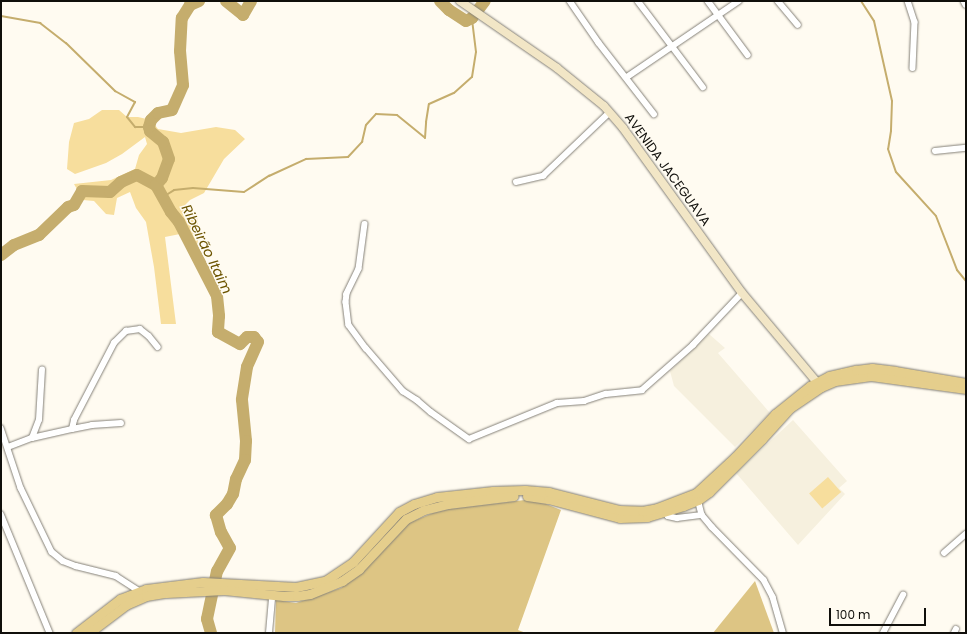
<!DOCTYPE html>
<html>
<head>
<meta charset="utf-8">
<style>
	body { margin:0 }
	#map { position:relative; width:967px; height:634px; overflow:hidden; background:#fffbf1; font-family:Poppins,sans-serif }
	div>[style] { position:absolute }
	[style*='--x'] { left:calc(var(--x)*1px); top:calc(var(--y)*1px); width:calc(var(--w)*1px); rotate:calc(var(--a)*1deg) }
	.built>* { inset:0; background:#f6f0de }
	.green>* { inset:0; background:#f7de9d; transform-origin:0 0 }
	.forest>* { inset:0; background:#ddc584 }
	.stream>* { height:2px; margin:-1px; padding:0 1px; transform-origin:1px; border-radius:1px; background:#c5ad6d }
	.river>* { height:12px; margin:-6px; padding:0 6px; transform-origin:6px; border-radius:6px; background:#c5ad6d }
	.roads { filter:drop-shadow(0 0 1px #858178) drop-shadow(0 0 1px #858178) }
	.minor>* { height:5.5px; margin:-2.75px; padding:0 2.75px; transform-origin:2.75px; border-radius:2.75px; background:#fff }
	.secondary>* { height:8px; margin:-4px; padding:0 4px; transform-origin:4px; border-radius:4px; background:#f2e6c6 }
	.primary>* { height:9px; margin:-4.5px; padding:0 4.5px; transform-origin:4.5px; border-radius:4.5px; background:#e5ce8c }
	span { translate:-50% -50%; white-space:nowrap; text-align:center; line-height:1.15; -webkit-text-stroke:3px #fffbf1; paint-order:stroke }
	.street-label { font-size:13px; color:#100f0b }
	.water-label { font-size:14px; color:#6c5400; font-style:italic }
	.frame { position:absolute; inset:0; border:2px solid #100f0b; pointer-events:none }
	.scale { position:absolute; left:829px; top:608px; width:97px; height:18px; box-sizing:border-box; border:2px solid #100f0b; border-top:0; padding-left:5px; font-size:12px; line-height:14px; white-space:nowrap; color:#100f0b; -webkit-text-stroke:3px #fffbf1; paint-order:stroke }
</style>
</head>
<body>
<div id="map">
	<div class="built">
		<div style="clip-path:polygon(709px 334px,725px 348px,718px 353px,770px 413px,735px 447px,674px 386px,670px 371px)"></div>
		<div style="clip-path:polygon(793px 420px,847px 481px,839px 488px,845px 494px,798px 545px,736px 473px)"></div>
	</div>
	<div class="green">
		<div style="clip-path:polygon(102px 110px,119px 110px,127px 117px,138px 117px,151px 120px,158px 129px,181px 133px,216px 127px,235px 130px,245px 139px,224px 159px,204px 193px,190px 200px,184px 206px,197px 214px,199px 234px,197px 246px,180px 234px,165px 237px,176px 324px,161px 324px,154px 267px,146px 222px,136px 208px,130px 192px,117px 198px,114px 215px,106px 214px,94px 201px,83px 200px,74px 184px,111px 180px,135px 169px,139px 155px,147px 144px,145px 137px,122px 154px,106px 163px,75px 174px,67px 169px,69px 142px,74px 123px,89px 119px)"></div>
		<div style="left:828px;top:477px;width:20px;height:25px;rotate:49deg"></div>
	</div>
	<div class="forest">
		<div style="clip-path:polygon(525px 500px,546px 504px,561px 510px,518px 630px,526px 633px,275px 633px,276px 600px,296px 603px,341px 588px,363px 571px,406px 524px,433px 513px,449px 509px)"></div>
		<div style="clip-path:polygon(755px 581px,774px 633px,713px 633px)"></div>
	</div>
	<div class="stream">
		<div style="--x:861;--y:1;--w:24;--a:57"></div>
		<div style="--x:874;--y:21;--w:82;--a:77.3"></div>
		<div style="--x:892;--y:101;--w:30;--a:92"></div>
		<div style="--x:891;--y:131;--w:18;--a:99"></div>
		<div style="--x:888;--y:149;--w:24;--a:71"></div>
		<div style="--x:896;--y:172;--w:59;--a:47.7"></div>
		<div style="--x:936;--y:216;--w:58;--a:68.7"></div>
		<div style="--x:957;--y:270;--w:14;--a:51"></div>
		<div style="--x:1;--y:16;--w:40;--a:10"></div>
		<div style="--x:40;--y:23;--w:33;--a:38"></div>
		<div style="--x:66;--y:43;--w:69;--a:44.4"></div>
		<div style="--x:115;--y:91;--w:23;--a:29"></div>
		<div style="--x:135;--y:102;--w:17;--a:118"></div>
		<div style="--x:127;--y:117;--w:13;--a:51"></div>
		<div style="--x:135;--y:127;--w:14;--a:0"></div>
		<div style="--x:163;--y:197;--w:13;--a:-32"></div>
		<div style="--x:174;--y:190;--w:19;--a:-6"></div>
		<div style="--x:193;--y:188;--w:51;--a:4.5"></div>
		<div style="--x:244;--y:192;--w:30;--a:-33"></div>
		<div style="--x:269;--y:176;--w:41;--a:-24.7"></div>
		<div style="--x:306;--y:159;--w:42;--a:-2.7"></div>
		<div style="--x:348;--y:157;--w:21;--a:-47"></div>
		<div style="--x:362;--y:142;--w:17;--a:-77"></div>
		<div style="--x:366;--y:125;--w:15;--a:-48"></div>
		<div style="--x:376;--y:114;--w:21;--a:3"></div>
		<div style="--x:397;--y:115;--w:36;--a:39"></div>
		<div style="--x:425;--y:138;--w:16;--a:-86"></div>
		<div style="--x:426;--y:122;--w:18;--a:-81"></div>
		<div style="--x:429;--y:104;--w:27;--a:-24"></div>
		<div style="--x:454;--y:93;--w:24;--a:-42"></div>
		<div style="--x:472;--y:77;--w:25;--a:-81"></div>
		<div style="--x:476;--y:52;--w:34;--a:-97"></div>
	</div>
	<div class="river">
		<div style="--x:226;--y:1;--w:22;--a:39"></div>
		<div style="--x:243;--y:15;--w:16;--a:-60"></div>
		<div style="--x:440;--y:1;--w:13;--a:45"></div>
		<div style="--x:449;--y:10;--w:20;--a:33"></div>
		<div style="--x:466;--y:21;--w:7;--a:-27"></div>
		<div style="--x:472;--y:18;--w:21;--a:-53"></div>
		<div style="--x:156;--y:185;--w:31;--a:61"></div>
		<div style="--x:171;--y:212;--w:13;--a:51"></div>
		<div style="--x:179;--y:222;--w:83;--a:62.8"></div>
		<div style="--x:217;--y:296;--w:20;--a:84"></div>
		<div style="--x:219;--y:316;--w:16;--a:94"></div>
		<div style="--x:218;--y:332;--w:25;--a:29"></div>
		<div style="--x:240;--y:344;--w:10;--a:-45"></div>
		<div style="--x:247;--y:337;--w:7;--a:0"></div>
		<div style="--x:254;--y:337;--w:6;--a:51"></div>
		<div style="--x:258;--y:342;--w:27;--a:114"></div>
		<div style="--x:247;--y:367;--w:33;--a:99"></div>
		<div style="--x:242;--y:400;--w:41;--a:84.4"></div>
		<div style="--x:246;--y:441;--w:19;--a:93"></div>
		<div style="--x:245;--y:460;--w:21;--a:115"></div>
		<div style="--x:236;--y:479;--w:15;--a:101"></div>
		<div style="--x:233;--y:494;--w:12;--a:121"></div>
		<div style="--x:227;--y:504;--w:16;--a:135"></div>
		<div style="--x:216;--y:515;--w:18;--a:74"></div>
		<div style="--x:221;--y:532;--w:18;--a:61"></div>
		<div style="--x:230;--y:548;--w:26;--a:119"></div>
		<div style="--x:217;--y:571;--w:49;--a:101.8"></div>
		<div style="--x:207;--y:619;--w:15;--a:74"></div>
		<div style="--x:1;--y:255;--w:16;--a:-38"></div>
		<div style="--x:14;--y:245;--w:27;--a:-22"></div>
		<div style="--x:39;--y:235;--w:40;--a:-44"></div>
		<div style="--x:68;--y:207;--w:6;--a:-18"></div>
		<div style="--x:74;--y:205;--w:16;--a:-60"></div>
		<div style="--x:82;--y:191;--w:28;--a:2"></div>
		<div style="--x:110;--y:192;--w:15;--a:-42"></div>
		<div style="--x:121;--y:182;--w:17;--a:-24"></div>
		<div style="--x:137;--y:175;--w:21;--a:28"></div>
		<div style="--x:156;--y:185;--w:9;--a:-49"></div>
		<div style="--x:162;--y:178;--w:20;--a:-70"></div>
		<div style="--x:169;--y:159;--w:18;--a:-109"></div>
		<div style="--x:163;--y:142;--w:17;--a:-140"></div>
		<div style="--x:150;--y:131;--w:4;--a:-104"></div>
		<div style="--x:149;--y:127;--w:7;--a:-74"></div>
		<div style="--x:151;--y:120;--w:10;--a:-45"></div>
		<div style="--x:158;--y:113;--w:14;--a:-12"></div>
		<div style="--x:172;--y:110;--w:27;--a:-66"></div>
		<div style="--x:183;--y:85;--w:34;--a:-95"></div>
		<div style="--x:180;--y:51;--w:33;--a:-87"></div>
		<div style="--x:182;--y:18;--w:15;--a:-58"></div>
		<div style="--x:190;--y:5;--w:10;--a:-24"></div>
	</div>
	<div class="roads">
		<div class="minor">
			<div style="--x:570;--y:1;--w:51;--a:55.4"></div>
			<div style="--x:599;--y:43;--w:90;--a:52.2"></div>
			<div style="--x:638;--y:1;--w:108;--a:52.9"></div>
			<div style="--x:708;--y:1;--w:67;--a:53.5"></div>
			<div style="--x:778;--y:1;--w:31;--a:50"></div>
			<div style="--x:908;--y:1;--w:22;--a:72"></div>
			<div style="--x:915;--y:22;--w:46;--a:92.5"></div>
			<div style="--x:964;--y:1;--w:4;--a:63"></div>
			<div style="--x:627;--y:77;--w:135;--a:-34.2"></div>
			<div style="--x:935;--y:151;--w:31;--a:-6"></div>
			<div style="--x:516;--y:182;--w:28;--a:-13"></div>
			<div style="--x:543;--y:176;--w:91;--a:-43.7"></div>
			<div style="--x:365;--y:224;--w:45;--a:97.6"></div>
			<div style="--x:359;--y:269;--w:28;--a:116"></div>
			<div style="--x:347;--y:294;--w:8;--a:97"></div>
			<div style="--x:346;--y:302;--w:23;--a:83"></div>
			<div style="--x:349;--y:325;--w:29;--a:54"></div>
			<div style="--x:366;--y:348;--w:57;--a:49.3"></div>
			<div style="--x:403;--y:391;--w:17;--a:33"></div>
			<div style="--x:417;--y:400;--w:18;--a:41"></div>
			<div style="--x:431;--y:412;--w:47;--a:35.4"></div>
			<div style="--x:469;--y:439;--w:95;--a:-22.2"></div>
			<div style="--x:557;--y:403;--w:27;--a:-4"></div>
			<div style="--x:584;--y:401;--w:23;--a:-18"></div>
			<div style="--x:606;--y:394;--w:36;--a:-6"></div>
			<div style="--x:642;--y:390;--w:68;--a:-41.4"></div>
			<div style="--x:693;--y:345;--w:71;--a:-46.7"></div>
			<div style="--x:1;--y:428;--w:63;--a:71.6"></div>
			<div style="--x:21;--y:488;--w:71;--a:64.2"></div>
			<div style="--x:52;--y:552;--w:14;--a:39"></div>
			<div style="--x:63;--y:561;--w:14;--a:21"></div>
			<div style="--x:76;--y:566;--w:41;--a:14"></div>
			<div style="--x:116;--y:576;--w:30;--a:33"></div>
			<div style="--x:72;--y:429;--w:20;--a:-11"></div>
			<div style="--x:92;--y:425;--w:29;--a:-4"></div>
			<div style="--x:32;--y:438;--w:19;--a:-69"></div>
			<div style="--x:39;--y:420;--w:50;--a:-86.6"></div>
			<div style="--x:8;--y:447;--w:26;--a:-21"></div>
			<div style="--x:32;--y:438;--w:41;--a:-12.7"></div>
			<div style="--x:72;--y:429;--w:9;--a:-77"></div>
			<div style="--x:74;--y:420;--w:87;--a:-62.5"></div>
			<div style="--x:114;--y:343;--w:17;--a:-45"></div>
			<div style="--x:126;--y:331;--w:14;--a:-8"></div>
			<div style="--x:140;--y:329;--w:11;--a:38"></div>
			<div style="--x:149;--y:336;--w:14;--a:51"></div>
			<div style="--x:698;--y:499;--w:16;--a:76"></div>
			<div style="--x:702;--y:515;--w:16;--a:50"></div>
			<div style="--x:712;--y:527;--w:74;--a:45.5"></div>
			<div style="--x:764;--y:580;--w:19;--a:62"></div>
			<div style="--x:773;--y:597;--w:37;--a:74"></div>
			<div style="--x:664;--y:511;--w:6;--a:51"></div>
			<div style="--x:668;--y:516;--w:9;--a:13"></div>
			<div style="--x:677;--y:518;--w:25;--a:-7"></div>
			<div style="--x:1;--y:514;--w:129;--a:67.6"></div>
			<div style="--x:944;--y:553;--w:29;--a:-41"></div>
			<div style="--x:269;--y:633;--w:38;--a:-85"></div>
			<div style="--x:883;--y:633;--w:43;--a:-62.2"></div>
			<div style="--x:954;--y:633;--w:4;--a:-63"></div>
		</div>
		<div class="secondary">
			<div style="--x:460;--y:1;--w:118;--a:34.6"></div>
			<div style="--x:557;--y:68;--w:60;--a:39"></div>
			<div style="--x:604;--y:106;--w:29;--a:49"></div>
			<div style="--x:623;--y:128;--w:203;--a:54.2"></div>
			<div style="--x:742;--y:293;--w:123;--a:50"></div>
		</div>
		<div class="primary">
			<div style="--x:527;--y:496;--w:21;--a:8"></div>
			<div style="--x:548;--y:499;--w:74;--a:14.8"></div>
			<div style="--x:620;--y:518;--w:27;--a:-2"></div>
			<div style="--x:647;--y:517;--w:38;--a:-17"></div>
			<div style="--x:683;--y:506;--w:16;--a:-22"></div>
			<div style="--x:698;--y:500;--w:14;--a:-36"></div>
			<div style="--x:709;--y:492;--w:75;--a:-45"></div>
			<div style="--x:762;--y:439;--w:42;--a:-47.9"></div>
			<div style="--x:790;--y:408;--w:37;--a:-34"></div>
			<div style="--x:821;--y:387;--w:15;--a:-23"></div>
			<div style="--x:835;--y:381;--w:36;--a:-8"></div>
			<div style="--x:871;--y:376;--w:96;--a:7.8"></div>
			<div style="--x:76;--y:633;--w:56;--a:-37.7"></div>
			<div style="--x:120;--y:599;--w:28;--a:-21"></div>
			<div style="--x:146;--y:589;--w:57;--a:-7"></div>
			<div style="--x:203;--y:582;--w:93;--a:3.1"></div>
			<div style="--x:296;--y:587;--w:30;--a:-12"></div>
			<div style="--x:325;--y:581;--w:34;--a:-34"></div>
			<div style="--x:353;--y:562;--w:68;--a:-47.4"></div>
			<div style="--x:399;--y:512;--w:17;--a:-28"></div>
			<div style="--x:414;--y:504;--w:24;--a:-17"></div>
			<div style="--x:437;--y:497;--w:56;--a:-6.1"></div>
			<div style="--x:493;--y:491;--w:32;--a:-2"></div>
			<div style="--x:525;--y:490;--w:24;--a:5"></div>
			<div style="--x:549;--y:492;--w:72;--a:14.4"></div>
			<div style="--x:619;--y:510;--w:23;--a:2"></div>
			<div style="--x:642;--y:511;--w:15;--a:-11"></div>
			<div style="--x:657;--y:508;--w:42;--a:-21"></div>
			<div style="--x:696;--y:493;--w:53;--a:-42.7"></div>
			<div style="--x:735;--y:457;--w:59;--a:-47.1"></div>
			<div style="--x:775;--y:414;--w:45;--a:-38.7"></div>
			<div style="--x:810;--y:386;--w:21;--a:-28"></div>
			<div style="--x:829;--y:376;--w:28;--a:-13"></div>
			<div style="--x:856;--y:370;--w:16;--a:-7"></div>
			<div style="--x:872;--y:368;--w:23;--a:7"></div>
			<div style="--x:895;--y:371;--w:72;--a:9.6"></div>
			<div style="--x:89;--y:633;--w:46;--a:-37.1"></div>
			<div style="--x:126;--y:605;--w:22;--a:-24"></div>
			<div style="--x:146;--y:596;--w:20;--a:-9"></div>
			<div style="--x:166;--y:593;--w:58;--a:-3"></div>
			<div style="--x:224;--y:590;--w:60;--a:5.7"></div>
			<div style="--x:284;--y:596;--w:13;--a:0"></div>
			<div style="--x:297;--y:596;--w:13;--a:-9"></div>
			<div style="--x:310;--y:594;--w:35;--a:-22"></div>
			<div style="--x:342;--y:581;--w:21;--a:-35"></div>
			<div style="--x:359;--y:569;--w:69;--a:-46.8"></div>
			<div style="--x:406;--y:519;--w:20;--a:-27"></div>
			<div style="--x:424;--y:510;--w:25;--a:-14"></div>
			<div style="--x:448;--y:504;--w:66;--a:-6.9"></div>
		</div>
	</div>
	<div class="street-label">
		<span style="left:667px;top:170px;rotate:54deg">AVENIDA JACEGUAVA</span>
	</div>
	<div class="water-label">
		<span style="left:207px;top:249px;rotate:64deg">Ribeirão Itaim</span>
	</div>
	<div class="frame"></div>
	<div class="scale">100 m</div>
</div>
</body>
</html>
